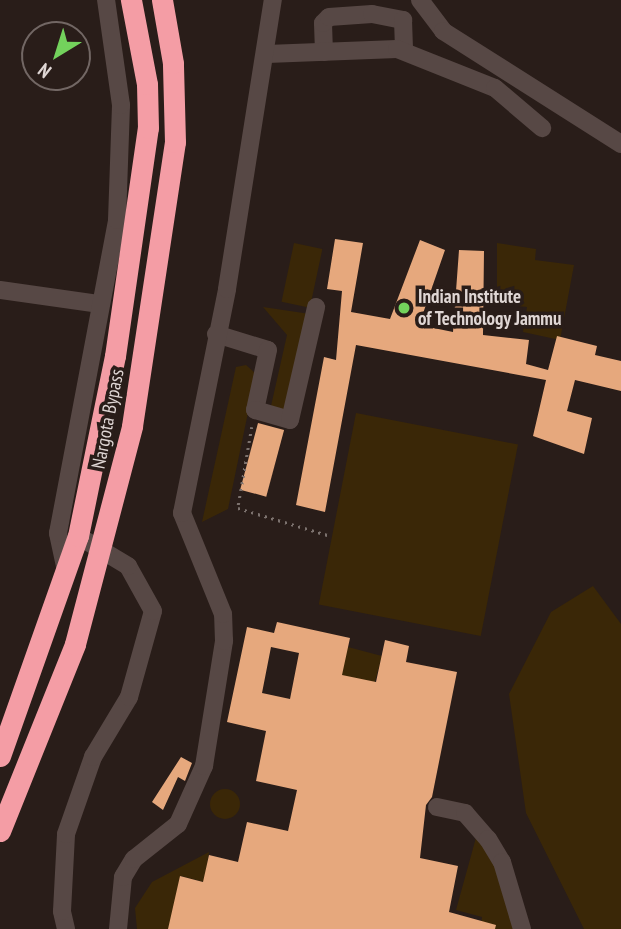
<!DOCTYPE html>
<html>
<head>
<meta charset="utf-8">
<style>
	body { margin:0 }
	#map { position:relative; width:621px; height:929px; overflow:hidden; background:#291d19; font-family:"PT Sans Narrow",sans-serif }
	div>[style] { position:absolute }
	[style*='--x'] { left:calc(var(--x)*1px); top:calc(var(--y)*1px); width:calc(var(--w)*1px); rotate:calc(var(--a)*1deg) }
	.green>* { inset:0; background:#3a2707; transform-origin:0 0 }
	.round { border-radius:50% }
	.building>* { inset:0; background:#e6a87d; transform-origin:0 0 }
	.path>* { height:2.5px; margin-top:-1.25px; transform-origin:0; background:repeating-linear-gradient(90deg,#7c726e 0 2px,transparent 0 7px) }
	.minor>* { height:18px; margin:-9px; padding:0 9px; transform-origin:9px; border-radius:9px; background:#574845 }
	.highway>* { height:21px; margin:-10.5px; padding:0 10.5px; transform-origin:10.5px; border-radius:10.5px; background:#f49da5 }
	.dots>* { width:19px; height:19px; translate:-50% -50%; box-sizing:border-box; border:4px solid #291d19; border-radius:50% }
	span { translate:-50% -50%; white-space:nowrap; text-align:center; line-height:1.15; -webkit-text-stroke:7px #291d19; paint-order:stroke }
	.poi-label { font-size:19px; color:#dfd6d4; font-weight:700 }
	.left { translate:0 -50%; text-align:left }
	.street-label { font-size:19px; color:#dfd6d4 }
	.north { position:absolute; left:21px; top:21px; width:70px; height:70px; box-sizing:border-box; background:#291d19; border:2px solid #726764; border-radius:50%; rotate:218deg; font-size:19px; font-weight:700; line-height:28px; text-align:center; color:#dfd6d4 }
	.north::after { content:''; display:block; margin:auto; width:24px; height:32px; background:#73d25c; clip-path:polygon(50% 0,100% 100%,50% 72%,0 100%) }
</style>
</head>
<body>
<div id="map">
	<div class="green">
		<div style="left:294px;top:243px;width:29px;height:60px;rotate:12deg"></div>
		<div style="clip-path:polygon(497px 243px,536px 249px,535px 260px,574px 265px,560px 340px,523px 332px,527px 307px,497px 304px)"></div>
		<div style="clip-path:polygon(263px 307px,310px 314px,284px 412px,271px 406px,287px 335px)"></div>
		<div style="clip-path:polygon(246px 365px,256px 374px,228px 509px,202px 522px,236px 367px)"></div>
		<div style="left:356px;top:413px;width:165px;height:195px;rotate:11deg"></div>
		<div style="clip-path:polygon(593px 586px,621px 624px,621px 929px,584px 929px,526px 813px,509px 694px,551px 612px)"></div>
		<div style="left:348px;top:647px;width:35px;height:29px;rotate:15deg"></div>
		<div class="round" style="left:210px;top:789px;width:30px;height:30px"></div>
		<div style="clip-path:polygon(477px 834px,496px 863px,518px 929px,493px 929px,481px 925px,482px 917px,456px 910px)"></div>
		<div style="clip-path:polygon(209px 852px,204px 882px,181px 876px,174px 929px,137px 929px,135px 908px,152px 882px)"></div>
	</div>
	<div class="building">
		<div style="clip-path:polygon(335px 239px,363px 243px,351px 312px,390px 319px,420px 240px,445px 250px,419px 325px,453px 332px,459px 250px,484px 251px,483px 335px,529px 340px,526px 364px,548px 370px,557px 336px,597px 346px,595px 355px,621px 361px,621px 391px,575px 380px,567px 411px,592px 418px,584px 454px,533px 436px,546px 380px,356px 345px,325px 512px,296px 505px,324px 357px,336px 360px,342px 291px,327px 289px)"></div>
		<div style="left:258px;top:423px;width:27px;height:69px;rotate:15deg"></div>
		<div style="clip-path:polygon(evenodd,277px 622px,350px 638px,342px 675px,376px 682px,385px 640px,409px 646px,406px 662px,457px 672px,432px 797px,426px 805px,420px 858px,458px 866px,449px 912px,496px 925px,495px 929px,168px 929px,180px 876px,203px 882px,209px 855px,238px 862px,247px 822px,288px 831px,297px 790px,256px 781px,266px 731px,227px 722px,247px 627px,274px 633px,277px 622px,271px 647px,299px 653px,290px 699px,262px 693px,271px 647px)"></div>
		<div style="clip-path:polygon(181px 757px,192px 763px,185px 781px,178px 777px,163px 810px,152px 802px)"></div>
	</div>
	<div class="path">
		<div style="--x:252;--y:427;--w:82;--a:99.8"></div>
		<div style="--x:238;--y:508;--w:97;--a:16.8"></div>
	</div>
	<div class="minor">
		<div style="--x:420;--y:0;--w:39;--a:53"></div>
		<div style="--x:443;--y:31;--w:211;--a:32.4"></div>
		<div style="--x:324;--y:52;--w:29;--a:-92"></div>
		<div style="--x:323;--y:23;--w:8;--a:-45"></div>
		<div style="--x:329;--y:17;--w:43;--a:-4"></div>
		<div style="--x:372;--y:14;--w:32;--a:11"></div>
		<div style="--x:403;--y:20;--w:31;--a:88"></div>
		<div style="--x:267;--y:54;--w:130;--a:-2.2"></div>
		<div style="--x:397;--y:49;--w:105;--a:21.7"></div>
		<div style="--x:495;--y:88;--w:62;--a:40.4"></div>
		<div style="--x:0;--y:290;--w:101;--a:8"></div>
		<div style="--x:216;--y:334;--w:54;--a:17.1"></div>
		<div style="--x:268;--y:350;--w:61;--a:102.2"></div>
		<div style="--x:255;--y:410;--w:36;--a:16"></div>
		<div style="--x:290;--y:420;--w:116;--a:-77"></div>
		<div style="--x:66;--y:571;--w:39;--a:-102"></div>
		<div style="--x:58;--y:533;--w:319;--a:-79.3"></div>
		<div style="--x:117;--y:220;--w:115;--a:-88"></div>
		<div style="--x:121;--y:105;--w:106;--a:-98.1"></div>
		<div style="--x:437;--y:807;--w:29;--a:12"></div>
		<div style="--x:465;--y:813;--w:35;--a:49"></div>
		<div style="--x:488;--y:839;--w:27;--a:59"></div>
		<div style="--x:502;--y:862;--w:70;--a:73.4"></div>
		<div style="--x:66;--y:929;--w:18;--a:-103"></div>
		<div style="--x:62;--y:911;--w:77;--a:-87"></div>
		<div style="--x:66;--y:834;--w:82;--a:-70.7"></div>
		<div style="--x:93;--y:757;--w:70;--a:-59"></div>
		<div style="--x:129;--y:697;--w:89;--a:-74.4"></div>
		<div style="--x:153;--y:611;--w:51;--a:-119.1"></div>
		<div style="--x:128;--y:566;--w:58;--a:-149"></div>
		<div style="--x:118;--y:929;--w:52;--a:-84.5"></div>
		<div style="--x:123;--y:877;--w:21;--a:-59"></div>
		<div style="--x:134;--y:859;--w:56;--a:-38.5"></div>
		<div style="--x:178;--y:824;--w:64;--a:-65.9"></div>
		<div style="--x:204;--y:766;--w:127;--a:-80.9"></div>
		<div style="--x:224;--y:641;--w:27;--a:-92"></div>
		<div style="--x:223;--y:614;--w:109;--a:-112.1"></div>
		<div style="--x:182;--y:513;--w:228;--a:-78.6"></div>
		<div style="--x:227;--y:289;--w:293;--a:-81"></div>
	</div>
	<div class="highway">
		<div style="--x:0;--y:756;--w:233;--a:-70.5"></div>
		<div style="--x:78;--y:536;--w:184;--a:-78.4"></div>
		<div style="--x:115;--y:356;--w:230;--a:-81.8"></div>
		<div style="--x:148;--y:128;--w:44;--a:-91.3"></div>
		<div style="--x:147;--y:84;--w:86;--a:-100.8"></div>
		<div style="--x:0;--y:831;--w:201;--a:-68.1"></div>
		<div style="--x:75;--y:644;--w:225;--a:-75.3"></div>
		<div style="--x:132;--y:426;--w:287;--a:-81.4"></div>
		<div style="--x:175;--y:142;--w:79;--a:-91.5"></div>
		<div style="--x:173;--y:63;--w:64;--a:-99.9"></div>
	</div>
	<div class="dots">
		<div style="left:404px;top:308px;background:#73d25c"></div>
	</div>
	<div class="poi-label">
		<span class="left" style="left:418px;top:308px">Indian Institute<br>of Technology Jammu</span>
	</div>
	<div class="street-label">
		<span style="left:108px;top:419px;rotate:-79deg">Nargota Bypass</span>
	</div>
	<div class="north">N</div>
</div>
</body>
</html>
